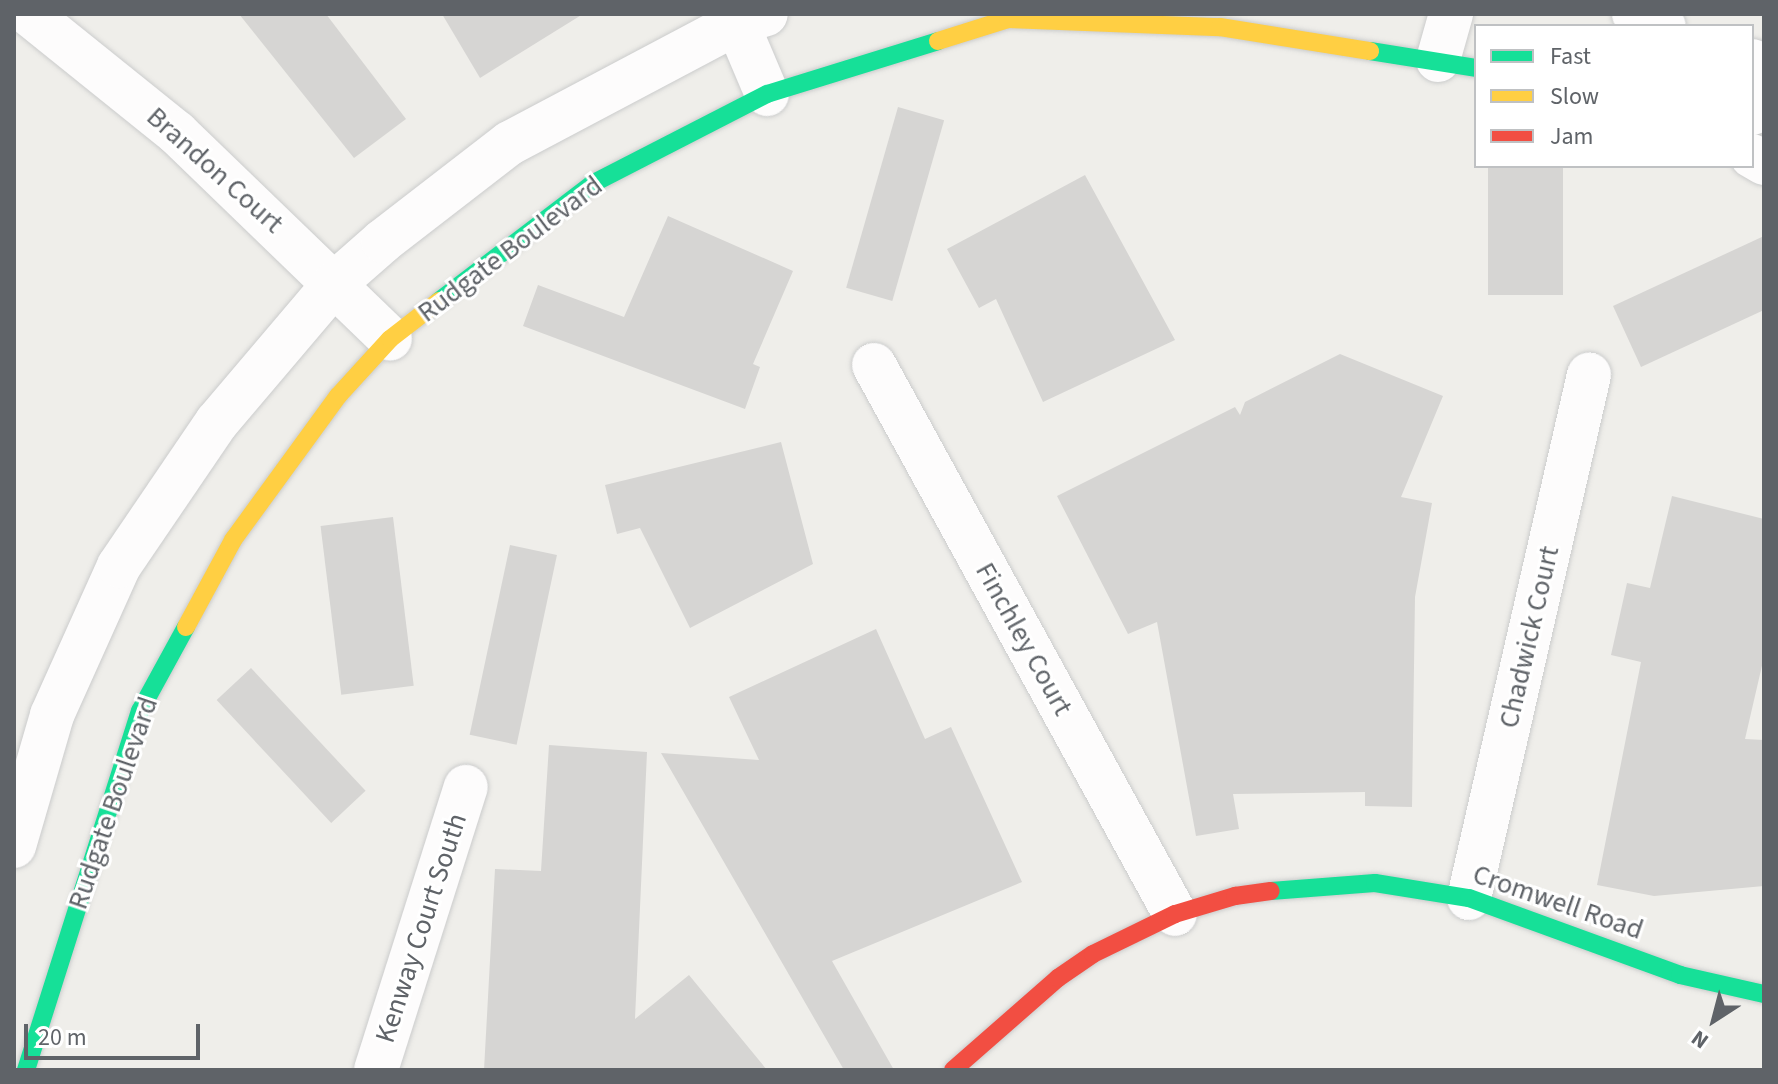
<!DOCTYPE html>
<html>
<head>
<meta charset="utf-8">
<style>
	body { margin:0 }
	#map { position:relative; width:1778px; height:1084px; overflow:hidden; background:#efeeea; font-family:"Source Sans 3",sans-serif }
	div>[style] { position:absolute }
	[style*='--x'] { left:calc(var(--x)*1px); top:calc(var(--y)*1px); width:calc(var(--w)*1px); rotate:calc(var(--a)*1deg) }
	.building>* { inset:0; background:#d6d5d3; transform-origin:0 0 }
	.roads { filter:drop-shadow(0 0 2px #cbcccc) drop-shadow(0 0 2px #cbcccc) }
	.street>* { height:44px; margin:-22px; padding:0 22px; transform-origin:22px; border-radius:22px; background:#fdfcfc }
	.fast>* { height:18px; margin:-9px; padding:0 9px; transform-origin:9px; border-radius:9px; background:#16e098 }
	.slow>* { height:18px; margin:-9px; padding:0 9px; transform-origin:9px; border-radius:9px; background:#ffcf43 }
	.jam>* { height:18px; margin:-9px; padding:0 9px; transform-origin:9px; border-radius:9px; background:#f24e42 }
	span { translate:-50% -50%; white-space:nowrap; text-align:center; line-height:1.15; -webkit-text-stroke:6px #fff; paint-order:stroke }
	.street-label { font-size:28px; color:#5f6368 }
	.frame { position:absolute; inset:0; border:16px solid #5f6368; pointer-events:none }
	.legend { position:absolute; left:1474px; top:24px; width:280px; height:144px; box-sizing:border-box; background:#fff; border:2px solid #bfc1c3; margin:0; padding:10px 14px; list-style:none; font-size:24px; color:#5f6368 }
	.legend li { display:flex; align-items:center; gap:16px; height:40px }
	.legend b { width:40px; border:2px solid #bfc1c3 }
	.north { position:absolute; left:1674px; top:980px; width:80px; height:80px; -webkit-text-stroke:6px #fff; paint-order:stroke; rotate:216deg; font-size:22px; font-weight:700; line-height:32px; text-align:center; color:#5f6368 }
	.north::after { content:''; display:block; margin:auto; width:28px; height:36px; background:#5f6368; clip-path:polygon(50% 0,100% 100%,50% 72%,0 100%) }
	.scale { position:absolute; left:24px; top:1024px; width:176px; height:36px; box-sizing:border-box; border:4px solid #5f6368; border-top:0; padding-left:10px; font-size:24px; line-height:28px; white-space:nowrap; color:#5f6368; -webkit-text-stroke:6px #fff; paint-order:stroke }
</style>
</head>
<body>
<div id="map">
	<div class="building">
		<div style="clip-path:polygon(239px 14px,326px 14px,406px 119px,354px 158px)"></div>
		<div style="clip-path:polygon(442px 14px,583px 14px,480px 78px)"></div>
		<div style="left:898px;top:107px;width:48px;height:188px;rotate:16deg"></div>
		<div style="left:1488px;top:166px;width:75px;height:129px"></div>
		<div style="clip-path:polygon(1085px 175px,1175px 340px,1043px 402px,996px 299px,979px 308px,947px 249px)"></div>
		<div style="clip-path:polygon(668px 216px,793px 271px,753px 364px,760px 367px,745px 409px,523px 326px,538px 285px,624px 317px)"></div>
		<div style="clip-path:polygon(1764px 236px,1764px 310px,1641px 367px,1613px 306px)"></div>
		<div style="clip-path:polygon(1340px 354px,1443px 396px,1401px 497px,1432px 503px,1415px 597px,1412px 807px,1365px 806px,1365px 792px,1233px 794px,1239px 829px,1196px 836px,1157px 622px,1128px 634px,1057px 496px,1235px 407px,1240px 415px,1245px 402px)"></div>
		<div style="clip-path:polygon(781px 442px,813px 564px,690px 628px,640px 528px,617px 534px,605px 485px)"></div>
		<div style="clip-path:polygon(1672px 496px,1764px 519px,1764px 657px,1745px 739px,1764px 740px,1764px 886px,1654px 896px,1597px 885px,1641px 662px,1611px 655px,1627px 583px,1650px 588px)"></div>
		<div style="left:393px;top:517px;width:170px;height:73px;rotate:83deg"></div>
		<div style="left:510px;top:545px;width:48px;height:194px;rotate:12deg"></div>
		<div style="clip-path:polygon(876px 629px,925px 739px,951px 727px,1022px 882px,832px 961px,894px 1070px,844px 1070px,661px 753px,759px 760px,729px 697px)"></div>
		<div style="left:251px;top:668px;width:168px;height:47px;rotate:47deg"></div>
		<div style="clip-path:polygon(549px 745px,647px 752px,635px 1019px,689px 975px,767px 1070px,484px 1070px,495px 869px,541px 871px)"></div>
	</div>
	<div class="roads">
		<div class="street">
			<div style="--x:29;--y:14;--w:190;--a:38.8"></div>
			<div style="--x:177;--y:133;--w:296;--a:44"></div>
			<div style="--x:733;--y:14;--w:87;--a:67"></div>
			<div style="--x:1634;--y:14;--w:32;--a:22"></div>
			<div style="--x:1438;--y:60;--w:48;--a:-74.2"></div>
			<div style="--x:1752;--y:61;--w:13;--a:23"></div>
			<div style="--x:1752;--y:113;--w:22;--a:-58"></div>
			<div style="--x:1752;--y:156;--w:14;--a:30"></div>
			<div style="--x:874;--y:365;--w:626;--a:61.27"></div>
			<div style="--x:14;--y:846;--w:136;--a:-73.8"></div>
			<div style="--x:52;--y:715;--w:163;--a:-65.8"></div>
			<div style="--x:119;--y:566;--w:174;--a:-55.8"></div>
			<div style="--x:217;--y:422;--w:181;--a:-49.7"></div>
			<div style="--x:334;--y:284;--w:65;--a:-41.3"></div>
			<div style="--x:383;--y:241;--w:160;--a:-37.7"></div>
			<div style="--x:510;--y:143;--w:257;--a:-27.9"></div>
			<div style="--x:737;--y:23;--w:30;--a:-17"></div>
			<div style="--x:1469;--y:898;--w:537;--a:-77.08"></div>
			<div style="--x:376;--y:1070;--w:297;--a:-72.4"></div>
		</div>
		<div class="fast">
			<div style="--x:1370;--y:51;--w:107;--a:9.1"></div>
			<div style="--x:439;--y:301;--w:193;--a:-37.4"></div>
			<div style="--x:592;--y:184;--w:197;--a:-27.2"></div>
			<div style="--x:767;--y:94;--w:179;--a:-17.2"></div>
			<div style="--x:1271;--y:891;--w:104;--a:-4.4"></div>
			<div style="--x:1375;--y:883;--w:95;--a:9.1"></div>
			<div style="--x:1469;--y:898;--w:225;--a:20"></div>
			<div style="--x:1680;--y:975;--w:86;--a:12.7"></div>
			<div style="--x:26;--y:1070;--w:377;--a:-72.4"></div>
			<div style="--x:140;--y:711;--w:96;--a:-61.3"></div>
		</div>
		<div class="slow">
			<div style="--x:938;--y:41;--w:73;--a:-17.4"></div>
			<div style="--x:1008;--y:19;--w:212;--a:2.2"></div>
			<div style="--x:1220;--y:27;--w:152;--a:9.1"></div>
			<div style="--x:186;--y:627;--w:99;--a:-61.6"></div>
			<div style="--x:233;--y:540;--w:178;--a:-53.9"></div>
			<div style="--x:338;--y:396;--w:77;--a:-47.6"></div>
			<div style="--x:390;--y:339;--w:62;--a:-37.8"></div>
		</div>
		<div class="jam">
			<div style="--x:953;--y:1070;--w:140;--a:-41.2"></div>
			<div style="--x:1058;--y:978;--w:42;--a:-34.4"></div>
			<div style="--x:1093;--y:954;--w:91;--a:-26"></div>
			<div style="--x:1175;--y:914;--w:63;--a:-16.7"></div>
			<div style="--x:1235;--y:896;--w:36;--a:-8"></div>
		</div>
	</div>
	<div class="street-label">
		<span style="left:215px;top:170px;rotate:42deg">Brandon Court</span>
		<span style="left:510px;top:249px;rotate:-37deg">Rudgate Boulevard</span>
		<span style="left:1529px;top:637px;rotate:-77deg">Chadwick Court</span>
		<span style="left:1024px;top:639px;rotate:61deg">Finchley Court</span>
		<span style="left:113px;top:803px;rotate:-71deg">Rudgate Boulevard</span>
		<span style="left:1558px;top:902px;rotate:19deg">Cromwell Road</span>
		<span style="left:421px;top:928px;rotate:-72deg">Kenway Court South</span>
	</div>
	<div class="frame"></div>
	<ul class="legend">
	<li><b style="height:10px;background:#16e098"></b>Fast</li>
	<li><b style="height:10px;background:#ffcf43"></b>Slow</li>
	<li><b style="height:10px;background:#f24e42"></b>Jam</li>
	</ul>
	<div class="north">N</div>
	<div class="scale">20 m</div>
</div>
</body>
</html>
